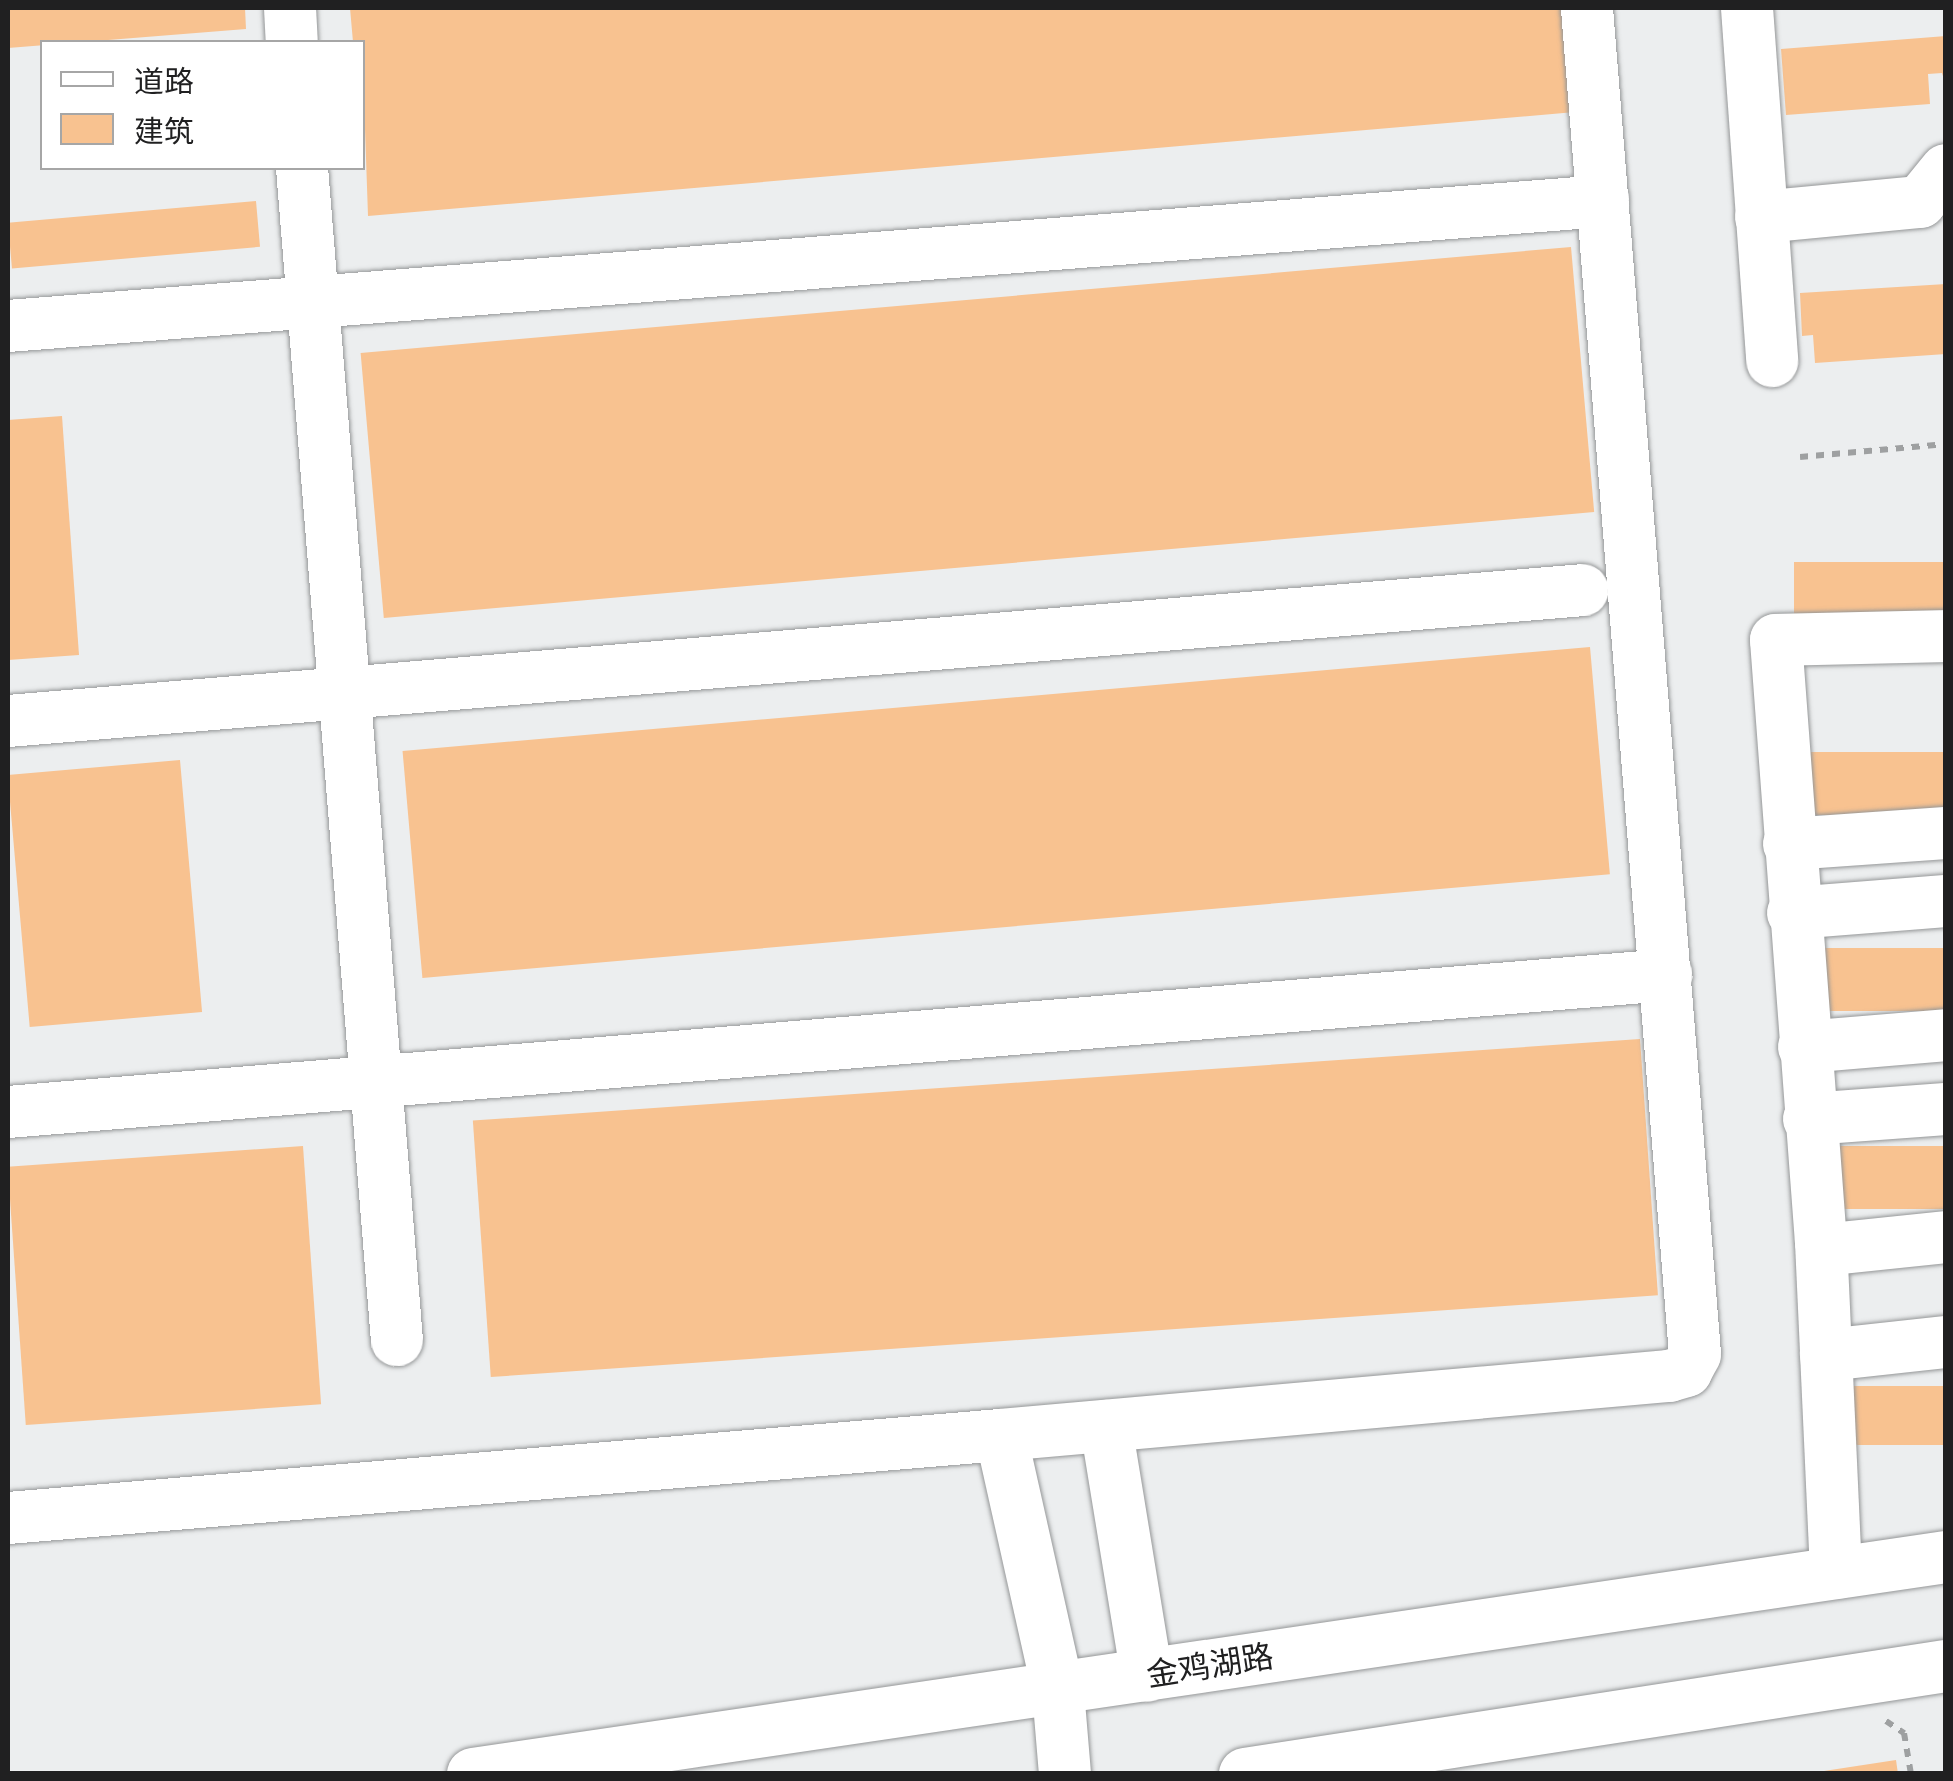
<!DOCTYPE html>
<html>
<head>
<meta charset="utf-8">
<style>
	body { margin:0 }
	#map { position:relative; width:1953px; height:1781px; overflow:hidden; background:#eceeef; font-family:Bitter,"Noto Sans SC",serif }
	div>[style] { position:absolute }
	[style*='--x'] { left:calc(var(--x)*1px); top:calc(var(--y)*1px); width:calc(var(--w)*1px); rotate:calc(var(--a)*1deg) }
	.building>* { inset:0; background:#f8c290; transform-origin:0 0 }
	.path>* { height:6px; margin-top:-3px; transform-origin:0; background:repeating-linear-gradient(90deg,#9ea0a1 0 8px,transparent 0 16px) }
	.roads { filter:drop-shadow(0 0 2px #959798) drop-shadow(0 0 2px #959798) }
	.minor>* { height:52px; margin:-26px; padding:0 26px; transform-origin:26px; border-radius:26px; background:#fff }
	span { translate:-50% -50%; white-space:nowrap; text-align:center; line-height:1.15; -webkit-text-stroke:8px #fff; paint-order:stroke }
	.street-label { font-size:32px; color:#202021 }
	.frame { position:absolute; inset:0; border:10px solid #202021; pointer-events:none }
	.legend { position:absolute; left:40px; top:40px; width:325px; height:130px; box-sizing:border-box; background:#fff; border:2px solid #a6a6a6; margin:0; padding:12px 18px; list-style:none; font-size:30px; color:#202021 }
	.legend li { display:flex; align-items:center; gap:20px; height:50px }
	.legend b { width:50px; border:2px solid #a6a6a6 }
</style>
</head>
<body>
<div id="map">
	<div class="building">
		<div style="clip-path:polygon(8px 8px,245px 8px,246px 29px,8px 48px)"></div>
		<div style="clip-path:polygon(350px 8px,1566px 8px,1575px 112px,368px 216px,362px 42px,353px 42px)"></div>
		<div style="clip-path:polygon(1946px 36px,1946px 86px,1942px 73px,1928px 74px,1930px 104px,1786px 115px,1781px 49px)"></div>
		<div style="left:256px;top:201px;width:46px;height:249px;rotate:85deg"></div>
		<div style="left:1571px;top:247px;width:266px;height:1215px;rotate:85deg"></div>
		<div style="clip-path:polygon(1946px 284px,1946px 354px,1815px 363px,1813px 335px,1802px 336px,1800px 293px)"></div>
		<div style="clip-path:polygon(62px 416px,79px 655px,8px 660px,8px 420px)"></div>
		<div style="left:1946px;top:562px;width:56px;height:152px;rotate:90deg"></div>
		<div style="left:1590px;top:647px;width:228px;height:1192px;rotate:85deg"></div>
		<div style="left:1946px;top:752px;width:63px;height:138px;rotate:90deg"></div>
		<div style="left:180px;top:760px;width:253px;height:173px;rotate:85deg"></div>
		<div style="left:1946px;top:948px;width:63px;height:123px;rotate:90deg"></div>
		<div style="left:1640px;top:1039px;width:257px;height:1170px;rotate:86deg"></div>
		<div style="left:303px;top:1146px;width:259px;height:296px;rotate:86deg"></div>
		<div style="left:1946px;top:1146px;width:63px;height:109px;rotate:90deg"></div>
		<div style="left:1946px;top:1386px;width:59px;height:95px;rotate:90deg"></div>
		<div style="clip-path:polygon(1896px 1760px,1898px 1774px,1824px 1774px,1824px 1771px)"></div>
	</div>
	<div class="path">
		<div style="--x:1800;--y:457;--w:147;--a:-5.1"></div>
		<div style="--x:1886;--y:1721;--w:22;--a:34"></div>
		<div style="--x:1904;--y:1733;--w:42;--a:80.3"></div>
	</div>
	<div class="roads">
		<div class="minor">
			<div style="--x:290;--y:8;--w:34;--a:87"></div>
			<div style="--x:1747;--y:8;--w:354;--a:85.9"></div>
			<div style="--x:302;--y:168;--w:1176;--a:85.37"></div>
			<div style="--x:1761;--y:217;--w:160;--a:-5.4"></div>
			<div style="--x:1920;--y:202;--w:41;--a:-50.9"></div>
			<div style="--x:8;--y:326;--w:1600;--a:-4.48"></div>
			<div style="--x:1946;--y:636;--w:170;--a:178.7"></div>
			<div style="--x:1776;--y:640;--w:604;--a:85.73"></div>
			<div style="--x:1821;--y:1242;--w:13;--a:32"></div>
			<div style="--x:1832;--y:1249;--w:115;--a:-6"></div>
			<div style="--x:8;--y:721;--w:1580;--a:-4.75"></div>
			<div style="--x:1789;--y:844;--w:157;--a:-4"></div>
			<div style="--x:1793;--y:913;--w:153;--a:-4.5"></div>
			<div style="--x:1804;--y:1047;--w:143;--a:-4.8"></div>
			<div style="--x:8;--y:1112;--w:1664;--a:-4.72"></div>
			<div style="--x:1809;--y:1119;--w:137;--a:-4.2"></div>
			<div style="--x:1821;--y:1242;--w:331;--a:87.4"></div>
			<div style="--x:1826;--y:1355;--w:121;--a:-6.2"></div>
			<div style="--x:1106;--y:1426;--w:253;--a:80.7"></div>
			<div style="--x:8;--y:1518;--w:996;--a:-4.78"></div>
			<div style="--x:473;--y:1774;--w:1489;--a:-8.38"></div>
			<div style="--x:1065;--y:1774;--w:84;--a:-94.8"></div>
			<div style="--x:1058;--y:1690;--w:261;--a:-102.6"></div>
			<div style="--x:1001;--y:1435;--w:671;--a:-5.05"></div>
			<div style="--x:1669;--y:1376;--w:18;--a:-16"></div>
			<div style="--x:1686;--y:1371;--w:19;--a:-62"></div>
			<div style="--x:1695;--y:1354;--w:1350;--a:-94.59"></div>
			<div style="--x:1245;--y:1774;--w:709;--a:-8.76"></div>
		</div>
	</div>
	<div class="street-label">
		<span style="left:1210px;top:1666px;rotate:-9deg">金鸡湖路</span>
	</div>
	<div class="frame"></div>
	<ul class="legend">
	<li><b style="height:12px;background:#fff"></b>道路</li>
	<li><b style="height:28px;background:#f8c290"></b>建筑</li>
	</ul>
</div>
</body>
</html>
